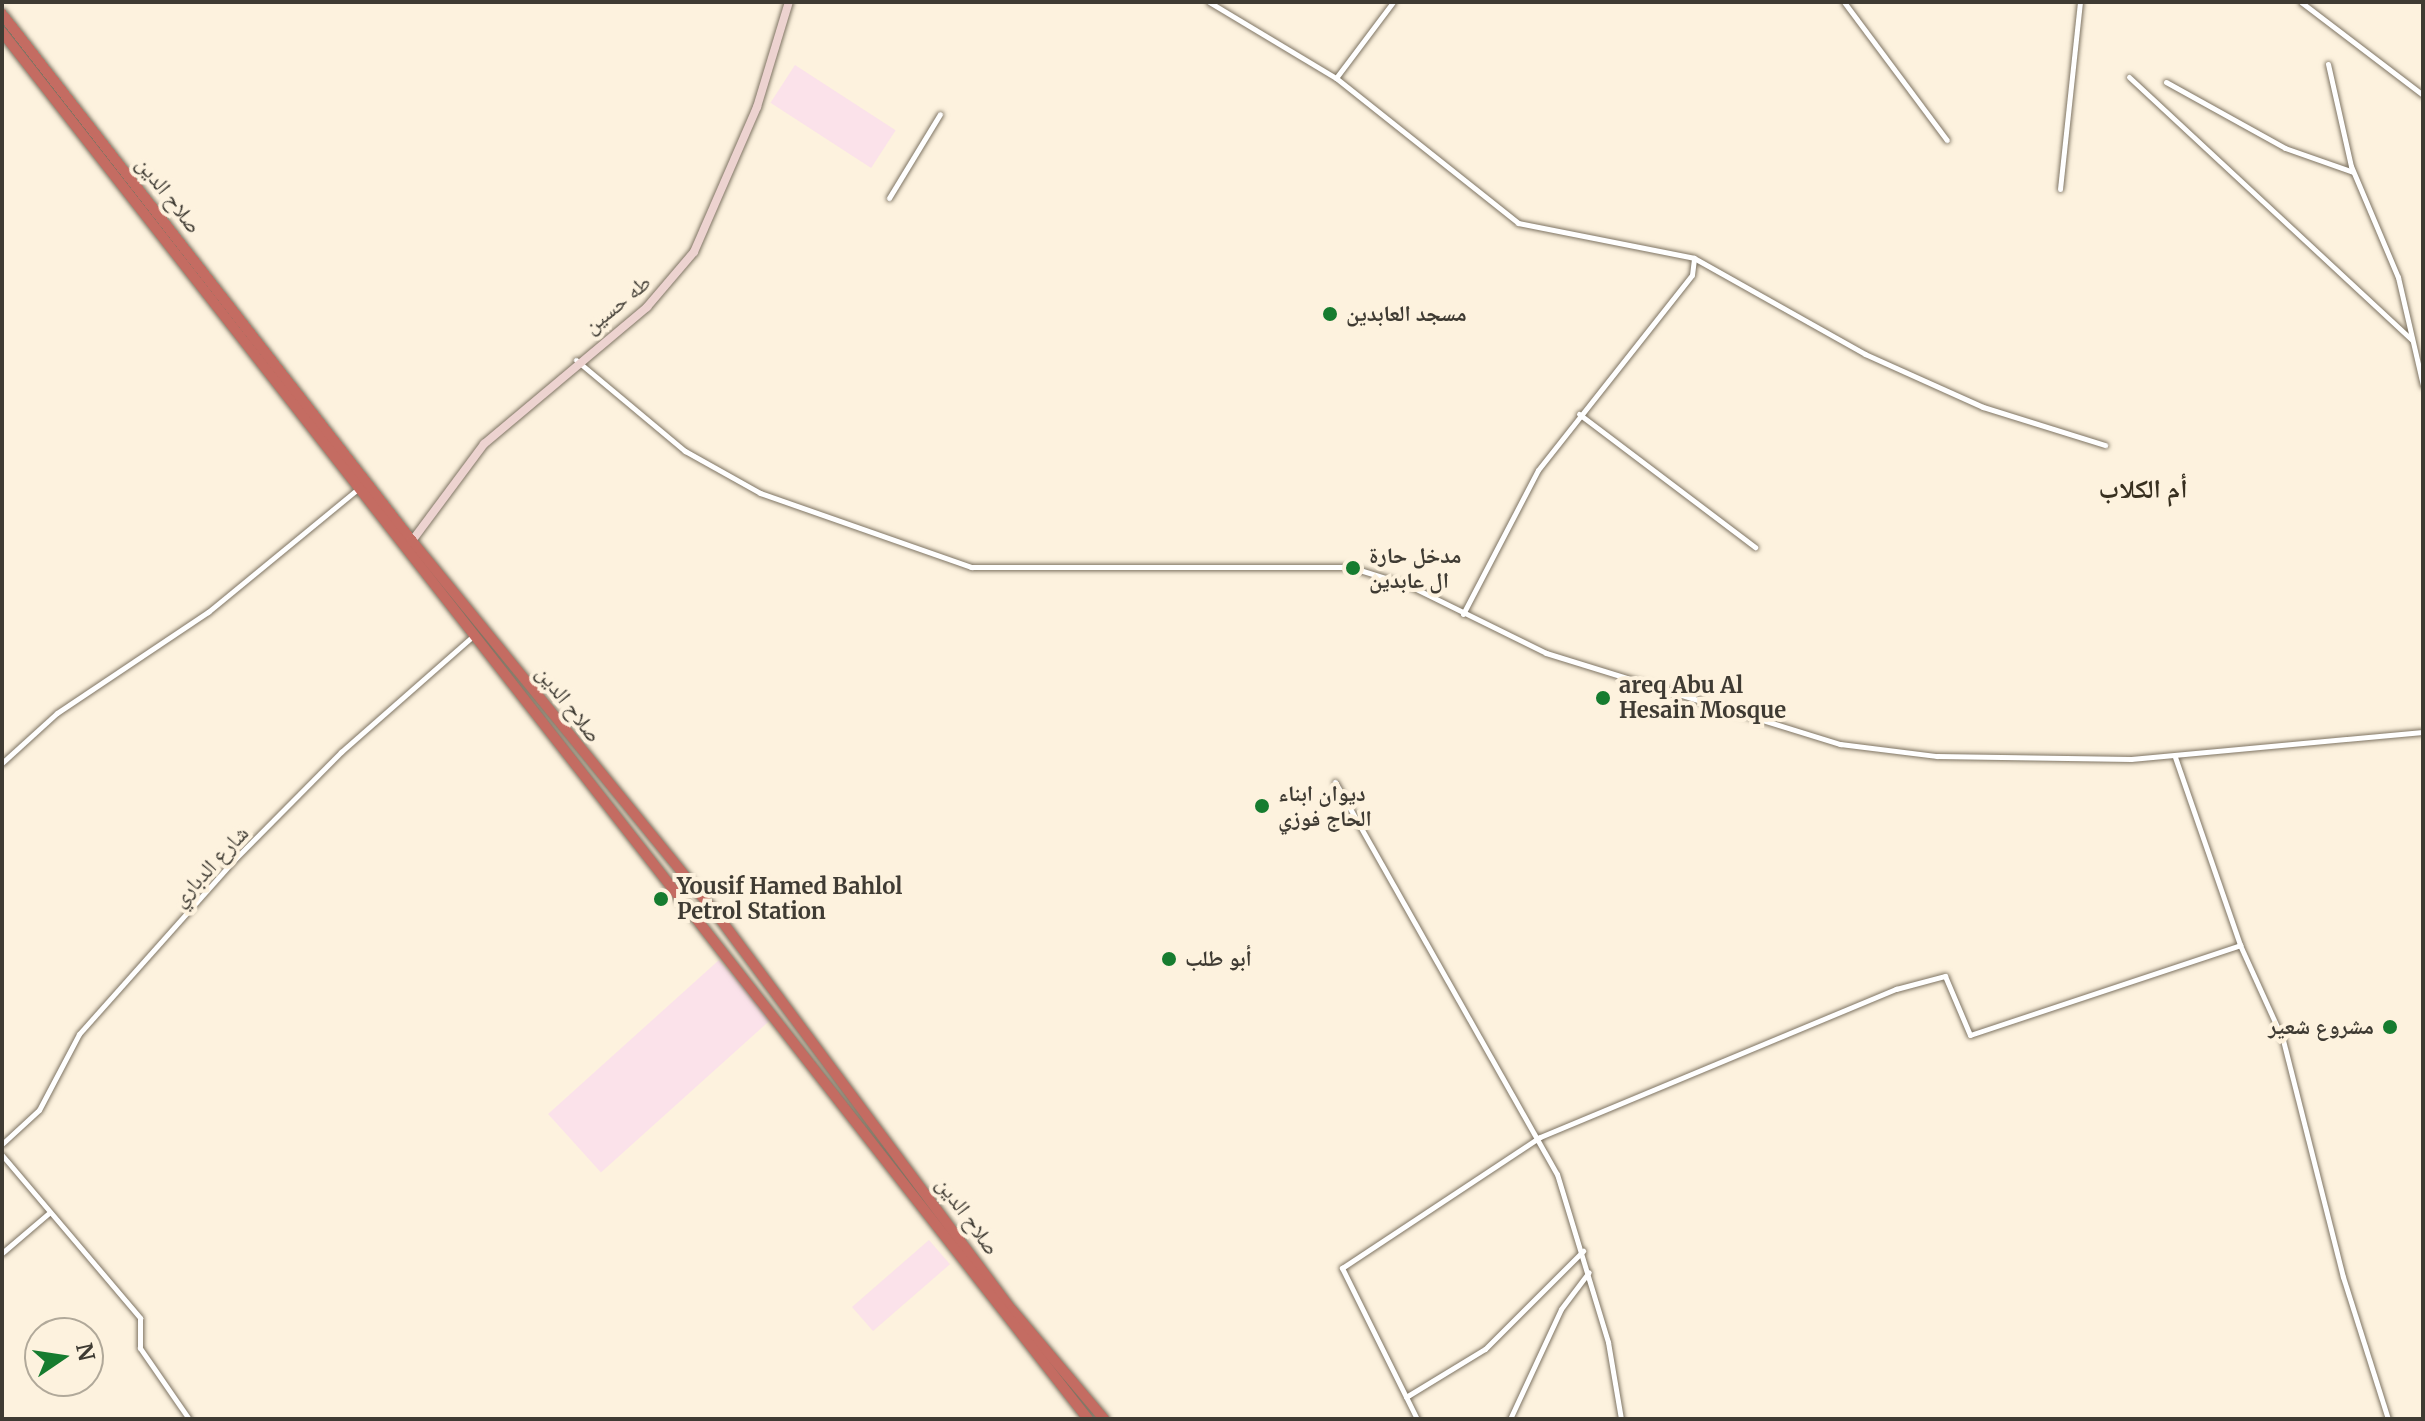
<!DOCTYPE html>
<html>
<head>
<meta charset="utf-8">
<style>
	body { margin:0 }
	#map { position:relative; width:2425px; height:1421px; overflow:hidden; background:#fdf2de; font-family:Merriweather,"Noto Naskh Arabic",serif }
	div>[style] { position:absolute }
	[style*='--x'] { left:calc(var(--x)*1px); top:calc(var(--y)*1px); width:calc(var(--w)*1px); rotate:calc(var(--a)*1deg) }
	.industrial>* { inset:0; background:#fbe2ea; transform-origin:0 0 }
	.roads { filter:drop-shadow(0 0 2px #7e7463) drop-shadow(0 0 2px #7e7463) }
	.street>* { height:5px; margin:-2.5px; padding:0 2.5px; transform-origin:2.5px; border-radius:2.5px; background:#fff }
	.secondary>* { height:8px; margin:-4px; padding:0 4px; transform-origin:4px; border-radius:4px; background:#edd3d0 }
	.highway>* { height:10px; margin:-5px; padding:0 5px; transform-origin:5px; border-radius:5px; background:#c46c62 }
	.dots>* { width:22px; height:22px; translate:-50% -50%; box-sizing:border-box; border:4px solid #fdf2de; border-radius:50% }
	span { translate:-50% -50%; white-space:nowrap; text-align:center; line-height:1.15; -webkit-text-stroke:8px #fdf2de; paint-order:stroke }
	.street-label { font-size:22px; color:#3f3b33 }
	.poi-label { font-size:22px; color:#3f3b33; font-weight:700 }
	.left { translate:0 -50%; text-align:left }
	.right { translate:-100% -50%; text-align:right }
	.quarter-label { font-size:26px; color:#383020; font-weight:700 }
	.frame { position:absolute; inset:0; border:4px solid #3f3b33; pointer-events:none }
	.north { position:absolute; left:24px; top:1317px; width:80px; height:80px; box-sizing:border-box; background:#fdf2de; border:2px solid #b1a99a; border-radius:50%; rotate:77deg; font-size:22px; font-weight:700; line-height:32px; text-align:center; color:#3f3b33 }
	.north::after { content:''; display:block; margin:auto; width:28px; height:36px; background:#167c2f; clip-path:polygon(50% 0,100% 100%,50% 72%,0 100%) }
</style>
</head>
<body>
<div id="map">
	<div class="industrial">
		<div style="left:795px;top:65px;width:120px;height:45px;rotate:33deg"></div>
		<div style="left:719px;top:960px;width:79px;height:230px;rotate:48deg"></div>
		<div style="left:929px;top:1240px;width:32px;height:102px;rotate:49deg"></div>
	</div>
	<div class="roads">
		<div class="street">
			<div style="--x:1209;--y:2;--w:148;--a:30.9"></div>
			<div style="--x:1336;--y:78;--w:233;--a:38.5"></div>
			<div style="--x:1518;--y:223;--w:179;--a:11.2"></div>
			<div style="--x:1694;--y:258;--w:196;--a:29.3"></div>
			<div style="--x:1865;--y:354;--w:129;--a:24.2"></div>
			<div style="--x:1983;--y:407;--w:128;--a:17.3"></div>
			<div style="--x:1844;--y:2;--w:172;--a:53.3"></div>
			<div style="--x:2301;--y:2;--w:153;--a:37.3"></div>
			<div style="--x:2328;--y:64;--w:105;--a:77.3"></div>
			<div style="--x:2351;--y:166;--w:121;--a:67.1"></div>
			<div style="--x:2398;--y:277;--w:111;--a:77"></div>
			<div style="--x:2129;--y:77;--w:386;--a:42.9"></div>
			<div style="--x:1336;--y:78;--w:95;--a:-53.1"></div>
			<div style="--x:2166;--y:82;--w:136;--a:29"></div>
			<div style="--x:2285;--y:148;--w:72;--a:19.4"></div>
			<div style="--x:2060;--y:189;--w:188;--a:-83.9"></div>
			<div style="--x:889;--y:198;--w:98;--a:-58.7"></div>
			<div style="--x:576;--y:360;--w:142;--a:39.9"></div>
			<div style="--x:685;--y:451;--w:86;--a:29.2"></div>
			<div style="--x:760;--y:493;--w:224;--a:19.3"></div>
			<div style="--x:971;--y:567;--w:379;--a:0"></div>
			<div style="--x:1350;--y:567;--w:61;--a:17.2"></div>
			<div style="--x:1408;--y:585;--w:154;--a:26.2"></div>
			<div style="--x:1546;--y:653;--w:308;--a:17.2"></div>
			<div style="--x:1840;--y:744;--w:98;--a:7.1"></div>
			<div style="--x:1937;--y:756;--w:194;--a:0.9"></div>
			<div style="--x:2131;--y:759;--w:293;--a:-5.3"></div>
			<div style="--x:1579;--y:414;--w:221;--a:37.1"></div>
			<div style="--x:1463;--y:614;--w:162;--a:-62.5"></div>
			<div style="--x:1538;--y:470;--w:248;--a:-51.7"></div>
			<div style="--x:1692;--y:275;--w:17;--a:-83"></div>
			<div style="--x:2175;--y:757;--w:199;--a:70.9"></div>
			<div style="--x:2240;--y:945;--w:104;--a:65.6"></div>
			<div style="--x:2283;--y:1040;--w:244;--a:75.8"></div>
			<div style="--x:2343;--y:1277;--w:149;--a:72.4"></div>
			<div style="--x:2;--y:763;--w:74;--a:-42.3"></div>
			<div style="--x:57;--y:713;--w:182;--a:-33.8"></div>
			<div style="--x:208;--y:612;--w:195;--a:-39.4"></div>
			<div style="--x:1335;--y:782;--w:450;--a:60.5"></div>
			<div style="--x:1557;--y:1174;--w:176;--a:73.1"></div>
			<div style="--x:1608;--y:1342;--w:78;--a:80.4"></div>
			<div style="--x:2;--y:1144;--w:50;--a:-42.6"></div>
			<div style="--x:39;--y:1110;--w:86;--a:-62.2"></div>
			<div style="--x:79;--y:1034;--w:234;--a:-48.3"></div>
			<div style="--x:235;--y:859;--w:151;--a:-45.3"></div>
			<div style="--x:341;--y:752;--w:176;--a:-41.3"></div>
			<div style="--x:2;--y:1155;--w:214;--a:49.7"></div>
			<div style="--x:140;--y:1318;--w:30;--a:90"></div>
			<div style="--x:140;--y:1348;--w:86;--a:55.4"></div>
			<div style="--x:2;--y:1253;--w:63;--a:-40.5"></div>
			<div style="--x:1406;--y:1397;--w:92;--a:-31.3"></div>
			<div style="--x:1485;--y:1349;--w:139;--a:-45"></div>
			<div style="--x:1417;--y:1419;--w:169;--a:-116.4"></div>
			<div style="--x:1342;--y:1268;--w:237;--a:-33.5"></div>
			<div style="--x:1540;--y:1137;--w:386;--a:-22.6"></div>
			<div style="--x:1896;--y:989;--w:51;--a:-14.9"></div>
			<div style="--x:1945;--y:976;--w:64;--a:67"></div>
			<div style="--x:1970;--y:1035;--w:285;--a:-18.4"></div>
			<div style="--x:1510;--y:1419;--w:121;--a:-65.1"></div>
			<div style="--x:1561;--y:1309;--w:46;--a:-52.9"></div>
		</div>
		<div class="secondary">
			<div style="--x:412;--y:541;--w:121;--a:-53.4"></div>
			<div style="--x:484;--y:444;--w:213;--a:-40"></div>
			<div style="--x:647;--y:307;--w:72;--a:-49.5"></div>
			<div style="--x:694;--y:252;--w:158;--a:-66.5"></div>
			<div style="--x:757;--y:107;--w:110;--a:-73.1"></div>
		</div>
		<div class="highway">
			<div style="--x:2;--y:14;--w:668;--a:52.12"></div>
			<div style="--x:412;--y:541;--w:479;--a:50.8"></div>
			<div style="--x:715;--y:912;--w:497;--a:53.3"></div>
			<div style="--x:1012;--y:1310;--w:143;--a:49.8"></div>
			<div style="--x:2;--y:32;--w:1762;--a:51.94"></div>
		</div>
	</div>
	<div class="dots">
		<div style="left:1330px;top:314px;background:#167c2f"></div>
		<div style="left:1353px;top:568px;background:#167c2f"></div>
		<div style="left:1603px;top:698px;background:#167c2f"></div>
		<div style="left:1262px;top:806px;background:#167c2f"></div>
		<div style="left:661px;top:899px;background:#167c2f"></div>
		<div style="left:1169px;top:959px;background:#167c2f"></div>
		<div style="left:2390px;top:1027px;background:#167c2f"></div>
	</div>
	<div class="street-label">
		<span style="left:169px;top:195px;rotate:52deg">صلاح الدين</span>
		<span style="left:617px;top:304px;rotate:-39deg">طه حسين</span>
		<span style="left:569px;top:704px;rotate:52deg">صلاح الدين</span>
		<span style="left:210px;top:866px;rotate:-47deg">شارع الدباري</span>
		<span style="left:968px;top:1216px;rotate:54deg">صلاح الدين</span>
	</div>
	<div class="poi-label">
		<span class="left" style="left:1346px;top:314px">مسجد العابدين</span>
		<span class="left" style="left:1369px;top:568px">مدخل حارة<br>ال عابدين</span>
		<span class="left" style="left:1619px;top:698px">areq Abu Al<br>Hesain Mosque</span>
		<span class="left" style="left:1278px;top:806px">ديوان ابناء<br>الحاج فوزي</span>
		<span class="left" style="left:677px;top:899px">Yousif Hamed Bahlol<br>Petrol Station</span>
		<span class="left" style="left:1185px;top:959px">أبو طلب</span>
		<span class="right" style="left:2374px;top:1027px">مشروع شعير</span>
	</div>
	<div class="quarter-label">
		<span style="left:2143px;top:489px">أم الكلاب</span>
	</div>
	<div class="frame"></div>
	<div class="north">N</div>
</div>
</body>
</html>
